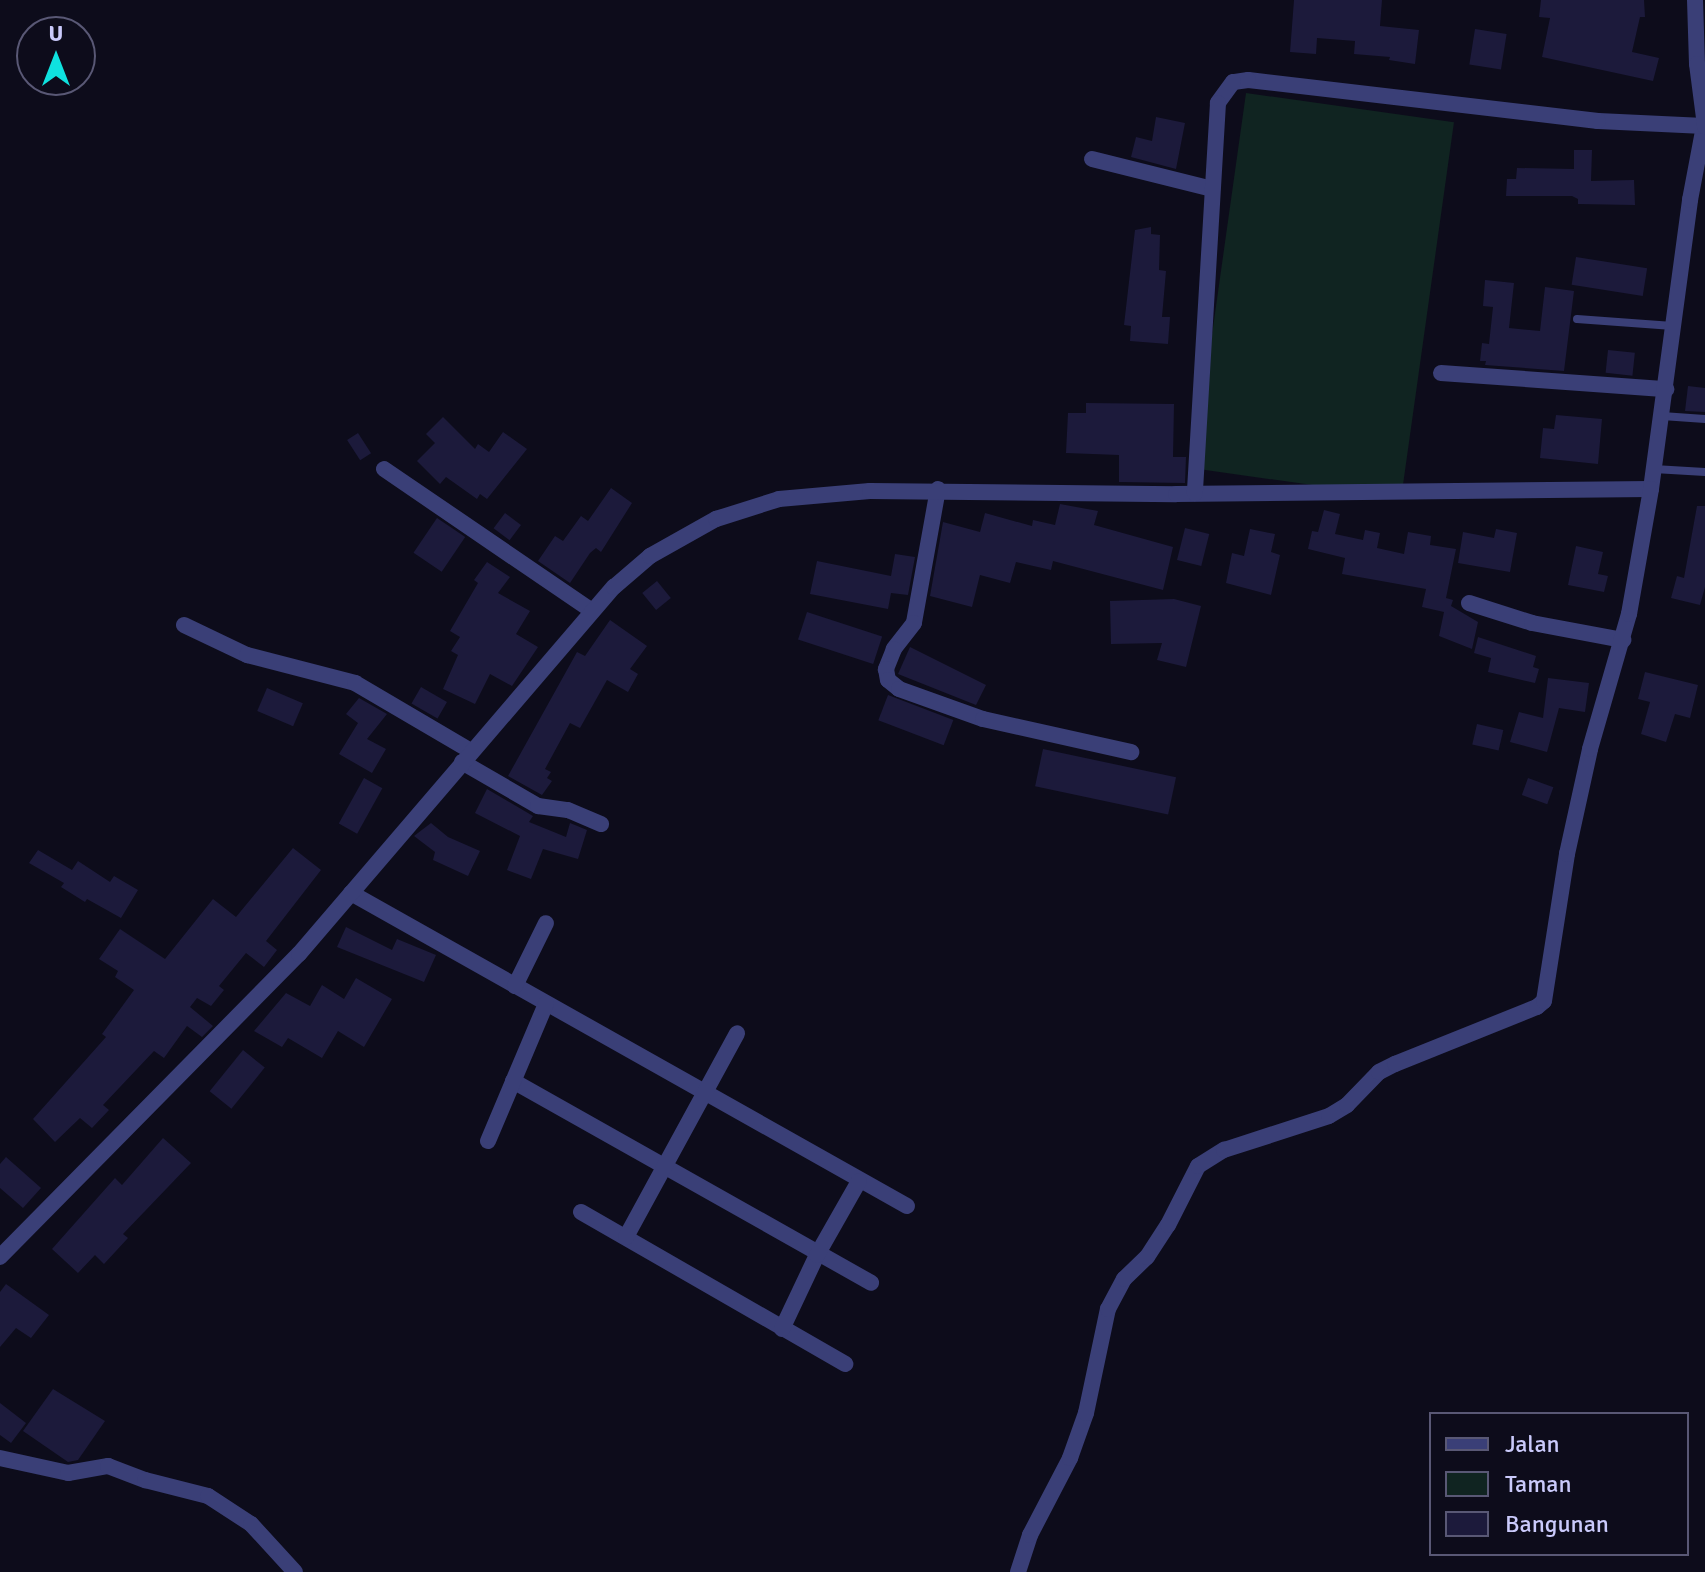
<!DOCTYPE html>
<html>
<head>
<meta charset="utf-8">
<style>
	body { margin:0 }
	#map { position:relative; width:1705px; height:1572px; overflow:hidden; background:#0d0c1b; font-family:Signika,sans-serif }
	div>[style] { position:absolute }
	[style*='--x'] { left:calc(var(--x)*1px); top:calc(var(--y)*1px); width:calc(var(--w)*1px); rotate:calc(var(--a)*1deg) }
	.green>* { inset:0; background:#102421; transform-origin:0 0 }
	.building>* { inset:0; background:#1c1a3b; transform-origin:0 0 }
	.service>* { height:8px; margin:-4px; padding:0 4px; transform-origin:4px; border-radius:4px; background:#3a3f77 }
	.minor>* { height:16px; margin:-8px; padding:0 8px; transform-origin:8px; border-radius:8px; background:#3a3f77 }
	.tertiary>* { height:16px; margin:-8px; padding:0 8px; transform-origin:8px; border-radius:8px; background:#3a3f77 }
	span { translate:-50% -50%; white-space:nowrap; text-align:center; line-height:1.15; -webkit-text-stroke:6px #0d0c1b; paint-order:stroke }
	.legend { position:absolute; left:1429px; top:1412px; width:260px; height:144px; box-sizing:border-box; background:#0d0c1b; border:2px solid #595875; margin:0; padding:10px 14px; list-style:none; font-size:24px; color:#cacafb }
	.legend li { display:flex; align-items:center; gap:16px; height:40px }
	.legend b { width:40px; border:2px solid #595875 }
	.north { position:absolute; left:16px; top:16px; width:80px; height:80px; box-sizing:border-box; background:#0d0c1b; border:2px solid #595875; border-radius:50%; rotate:0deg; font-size:22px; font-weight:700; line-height:32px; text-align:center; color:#cacafb }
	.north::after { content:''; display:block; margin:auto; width:28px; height:36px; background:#0fe2df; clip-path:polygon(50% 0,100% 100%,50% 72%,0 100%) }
</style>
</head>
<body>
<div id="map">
	<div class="green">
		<div style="left:1246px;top:93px;width:210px;height:379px;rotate:8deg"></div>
	</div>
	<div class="building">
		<div style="clip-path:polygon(1294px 0,1382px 0,1380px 26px,1419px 30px,1415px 64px,1389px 60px,1390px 57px,1354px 54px,1355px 41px,1317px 38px,1316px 54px,1290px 52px)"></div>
		<div style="clip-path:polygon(1541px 0,1644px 0,1645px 17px,1640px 17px,1632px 52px,1659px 58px,1653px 81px,1542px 57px,1550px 18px,1539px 17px)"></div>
		<div style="left:1475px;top:29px;width:32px;height:36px;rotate:9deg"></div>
		<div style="clip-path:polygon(1156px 117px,1185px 123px,1176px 169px,1131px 157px,1136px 137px,1152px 141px)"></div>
		<div style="clip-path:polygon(1574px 150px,1592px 150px,1591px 181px,1634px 180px,1635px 205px,1578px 204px,1578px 199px,1572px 196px,1506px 196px,1507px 179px,1516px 179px,1517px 168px,1574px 169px)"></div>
		<div style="clip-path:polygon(1151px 227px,1151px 234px,1160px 235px,1159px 270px,1166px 271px,1162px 317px,1170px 317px,1168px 344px,1130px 341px,1131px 326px,1124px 325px,1135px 230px)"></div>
		<div style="left:1576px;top:257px;width:72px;height:28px;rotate:9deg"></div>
		<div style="clip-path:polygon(1485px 280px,1514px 283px,1509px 328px,1540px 331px,1545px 287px,1574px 291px,1564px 371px,1485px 365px,1486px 361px,1480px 361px,1482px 343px,1489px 344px,1493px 307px,1483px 306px)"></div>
		<div style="left:1608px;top:350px;width:27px;height:23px;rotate:6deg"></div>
		<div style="clip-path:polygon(1688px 386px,1705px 388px,1705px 412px,1685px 411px)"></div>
		<div style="clip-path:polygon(1086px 403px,1174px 404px,1173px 457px,1186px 457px,1185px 483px,1119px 482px,1119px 455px,1066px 453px,1068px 413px,1086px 413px)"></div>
		<div style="clip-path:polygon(1556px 415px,1602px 419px,1598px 464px,1540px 458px,1543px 428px,1554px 429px)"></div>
		<div style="clip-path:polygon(443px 417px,475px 449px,478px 444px,489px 452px,503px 432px,527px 449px,487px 499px,480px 494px,477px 499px,446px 477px,440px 484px,417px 461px,435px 443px,426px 434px)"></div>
		<div style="left:358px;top:433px;width:24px;height:13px;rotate:57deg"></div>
		<div style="clip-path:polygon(611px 488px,632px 503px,601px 552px,596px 548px,590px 553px,570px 583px,538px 561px,555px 536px,563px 541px,581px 516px,588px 521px)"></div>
		<div style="clip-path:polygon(1060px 504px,1098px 511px,1094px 525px,1173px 547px,1163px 590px,1053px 561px,1051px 570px,1016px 562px,1010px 583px,980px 575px,972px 607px,930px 596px,943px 522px,980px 532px,985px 513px,1032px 526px,1033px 520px,1055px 525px)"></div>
		<div style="clip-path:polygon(1697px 506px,1705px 506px,1705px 587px,1700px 605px,1671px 598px,1677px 576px,1684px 578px)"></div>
		<div style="clip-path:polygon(1324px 510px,1340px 514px,1335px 534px,1363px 540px,1365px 530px,1380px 533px,1377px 548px,1404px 554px,1408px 532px,1431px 536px,1430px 545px,1456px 549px,1446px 598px,1453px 600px,1451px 606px,1478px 622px,1472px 649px,1439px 636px,1444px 612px,1422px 607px,1426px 589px,1342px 574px,1345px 558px,1308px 549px,1312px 531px,1318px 532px)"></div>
		<div style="left:505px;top:513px;width:20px;height:19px;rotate:37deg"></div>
		<div style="left:437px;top:518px;width:34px;height:42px;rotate:34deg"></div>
		<div style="left:1185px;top:528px;width:25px;height:33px;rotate:14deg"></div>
		<div style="clip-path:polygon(1250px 529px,1275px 534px,1271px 552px,1280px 555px,1271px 595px,1226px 583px,1232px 553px,1244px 556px)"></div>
		<div style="clip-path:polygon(1496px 529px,1517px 533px,1510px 572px,1458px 563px,1463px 532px,1494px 538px)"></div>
		<div style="clip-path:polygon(1576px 546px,1603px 552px,1598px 574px,1608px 576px,1604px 592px,1568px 585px)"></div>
		<div style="clip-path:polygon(895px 554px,915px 557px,908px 595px,891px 593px,888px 609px,810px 594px,817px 561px,891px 576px)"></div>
		<div style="clip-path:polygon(487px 562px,510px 577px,498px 593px,530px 611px,516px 634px,538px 647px,512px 686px,490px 674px,475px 704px,443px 689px,458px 655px,451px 651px,460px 637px,450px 631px,478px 583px,474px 580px)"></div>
		<div style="left:657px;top:581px;width:22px;height:19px;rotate:51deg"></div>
		<div style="clip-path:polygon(1174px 599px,1201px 606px,1186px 667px,1157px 660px,1162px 643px,1111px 644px,1110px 601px)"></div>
		<div style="left:807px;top:612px;width:79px;height:29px;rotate:18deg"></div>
		<div style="clip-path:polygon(610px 620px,647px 646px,630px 669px,638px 674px,628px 692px,607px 680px,580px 728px,570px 723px,545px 769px,551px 772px,547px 778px,552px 781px,542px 795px,508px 776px,577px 652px,585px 656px)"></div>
		<div style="clip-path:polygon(1478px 637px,1536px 656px,1533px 667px,1539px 669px,1535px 683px,1488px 672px,1491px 658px,1474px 653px)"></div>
		<div style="clip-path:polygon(910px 647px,986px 685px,976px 705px,898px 674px)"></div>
		<div style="clip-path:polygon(1645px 672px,1698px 685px,1690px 718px,1675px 714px,1666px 742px,1641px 734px,1650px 702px,1638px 699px)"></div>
		<div style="clip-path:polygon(1548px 678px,1589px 683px,1585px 712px,1559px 708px,1547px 752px,1510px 742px,1519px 712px,1543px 718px)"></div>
		<div style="left:421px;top:687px;width:30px;height:19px;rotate:30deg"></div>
		<div style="left:267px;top:688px;width:39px;height:25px;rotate:23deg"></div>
		<div style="left:888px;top:695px;width:70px;height:27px;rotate:21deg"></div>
		<div style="clip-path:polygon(359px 698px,387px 714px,367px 739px,386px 749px,372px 773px,339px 754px,358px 723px,346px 714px)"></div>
		<div style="left:1477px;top:724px;width:27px;height:21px;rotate:13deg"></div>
		<div style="left:1043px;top:749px;width:136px;height:38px;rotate:12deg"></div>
		<div style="left:364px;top:778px;width:21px;height:52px;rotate:29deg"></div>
		<div style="left:1528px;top:778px;width:27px;height:18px;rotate:20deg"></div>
		<div style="clip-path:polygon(487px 789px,533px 816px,529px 822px,566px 837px,570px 823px,587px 830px,578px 859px,543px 849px,531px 879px,507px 870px,520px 836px,475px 813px)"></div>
		<div style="clip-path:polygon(431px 823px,448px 837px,480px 851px,468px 876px,433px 860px,435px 852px,414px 836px)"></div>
		<div style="clip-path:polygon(293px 848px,321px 870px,266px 941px,277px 950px,264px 967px,246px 953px,219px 986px,224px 990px,211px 1006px,197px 998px,190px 1007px,213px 1026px,202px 1037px,187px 1026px,164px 1058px,154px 1051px,103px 1105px,109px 1110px,92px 1128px,80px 1118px,55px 1142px,33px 1119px,106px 1037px,102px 1034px,134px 990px,115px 977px,118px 971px,99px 959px,120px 929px,165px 959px,213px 899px,236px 917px)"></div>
		<div style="clip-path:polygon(38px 850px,72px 870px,78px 861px,110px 882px,114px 876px,138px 890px,121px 918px,87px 899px,85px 902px,61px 887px,64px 883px,29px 863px)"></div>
		<div style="clip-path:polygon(346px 927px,392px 950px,397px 939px,436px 955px,424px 982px,337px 947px)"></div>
		<div style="clip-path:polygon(356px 978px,392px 999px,364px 1047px,338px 1031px,322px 1058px,288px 1038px,282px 1047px,254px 1031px,286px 993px,310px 1006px,322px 985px,344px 999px)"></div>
		<div style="left:243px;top:1050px;width:28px;height:53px;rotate:39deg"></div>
		<div style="clip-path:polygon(163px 1138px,191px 1163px,123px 1234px,128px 1238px,104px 1264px,95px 1255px,78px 1273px,52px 1249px,115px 1178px,122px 1185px)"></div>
		<div style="clip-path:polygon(6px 1157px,41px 1188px,23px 1208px,0 1188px,0 1164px)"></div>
		<div style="clip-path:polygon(6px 1284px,49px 1315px,31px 1338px,16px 1328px,0 1347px,0 1292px)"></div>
		<div style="clip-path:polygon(53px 1389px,105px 1421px,78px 1460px,68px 1462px,23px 1431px)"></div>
		<div style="clip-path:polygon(0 1403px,26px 1423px,11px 1443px,0 1435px)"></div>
	</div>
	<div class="service">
		<div style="--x:1577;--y:319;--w:96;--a:4.2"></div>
		<div style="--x:1662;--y:416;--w:43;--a:4"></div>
		<div style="--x:1654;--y:469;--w:51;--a:3.4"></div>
	</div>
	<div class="minor">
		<div style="--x:1092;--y:159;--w:124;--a:14"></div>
		<div style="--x:1441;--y:373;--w:226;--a:4.1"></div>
		<div style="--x:384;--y:469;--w:252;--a:34.3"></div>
		<div style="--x:938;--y:489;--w:136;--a:100.2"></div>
		<div style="--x:914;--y:623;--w:33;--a:128"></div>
		<div style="--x:894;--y:649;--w:22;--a:112"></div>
		<div style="--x:886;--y:669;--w:11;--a:80"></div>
		<div style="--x:888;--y:680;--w:14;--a:39"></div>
		<div style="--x:899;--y:689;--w:89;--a:19.7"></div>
		<div style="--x:983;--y:719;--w:152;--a:12.6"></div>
		<div style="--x:1469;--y:603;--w:66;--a:17.6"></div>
		<div style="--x:1532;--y:623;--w:93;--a:10.6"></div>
		<div style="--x:184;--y:625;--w:70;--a:25.5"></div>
		<div style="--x:247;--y:655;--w:112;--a:14.5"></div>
		<div style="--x:355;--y:683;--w:134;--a:30.4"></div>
		<div style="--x:462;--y:762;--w:88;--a:30.1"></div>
		<div style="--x:538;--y:806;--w:30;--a:8"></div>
		<div style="--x:568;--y:810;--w:36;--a:23"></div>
		<div style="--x:351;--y:893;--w:638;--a:29.38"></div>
		<div style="--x:515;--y:986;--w:70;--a:-63.8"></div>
		<div style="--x:513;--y:1081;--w:411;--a:29.4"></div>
		<div style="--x:488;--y:1141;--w:149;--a:-67.1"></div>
		<div style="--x:581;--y:1212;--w:305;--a:29.9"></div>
		<div style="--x:626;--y:1237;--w:232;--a:-61.4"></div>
		<div style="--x:0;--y:1257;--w:426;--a:-45.4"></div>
		<div style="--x:299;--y:954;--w:484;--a:-49.4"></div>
		<div style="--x:614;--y:587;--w:48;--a:-40.7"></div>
		<div style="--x:650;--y:556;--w:76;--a:-29.3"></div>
		<div style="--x:716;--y:519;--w:66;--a:-17.6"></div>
		<div style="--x:779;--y:499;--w:91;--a:-5"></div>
		<div style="--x:870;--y:491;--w:306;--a:0.6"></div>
		<div style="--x:1176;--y:494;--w:475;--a:-0.6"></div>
		<div style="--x:1651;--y:489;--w:292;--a:-82.3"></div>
		<div style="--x:1690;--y:200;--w:75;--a:-79.3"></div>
		<div style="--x:1704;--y:126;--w:106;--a:-177.3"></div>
		<div style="--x:1598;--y:121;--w:352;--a:-173.3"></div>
		<div style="--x:1248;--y:80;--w:15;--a:172"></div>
		<div style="--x:1233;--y:82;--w:26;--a:126"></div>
		<div style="--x:1218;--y:103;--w:391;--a:93.4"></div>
		<div style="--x:782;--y:1329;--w:82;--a:-64.7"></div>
		<div style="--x:817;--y:1255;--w:85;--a:-60.4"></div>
		<div style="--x:0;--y:1458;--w:70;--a:12.4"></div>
		<div style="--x:68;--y:1473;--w:41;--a:-9.9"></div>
		<div style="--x:108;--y:1466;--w:40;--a:21"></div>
		<div style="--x:145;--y:1480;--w:65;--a:14.3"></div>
		<div style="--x:208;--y:1496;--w:51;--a:33.1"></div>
		<div style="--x:251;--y:1524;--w:65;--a:47.5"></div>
		<div style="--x:1018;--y:1572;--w:39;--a:-72"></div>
		<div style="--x:1030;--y:1535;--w:87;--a:-62.5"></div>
		<div style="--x:1070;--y:1458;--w:48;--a:-70.4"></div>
		<div style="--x:1086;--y:1413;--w:106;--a:-78.1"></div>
		<div style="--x:1108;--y:1309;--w:34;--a:-62"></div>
		<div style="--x:1124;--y:1279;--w:32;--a:-44"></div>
		<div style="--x:1147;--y:1257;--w:38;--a:-57"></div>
		<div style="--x:1168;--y:1225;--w:66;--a:-63"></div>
		<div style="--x:1198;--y:1166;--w:31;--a:-32"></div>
		<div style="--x:1224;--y:1150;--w:110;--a:-17.9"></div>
		<div style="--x:1329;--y:1116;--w:21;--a:-31"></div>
		<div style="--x:1347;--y:1105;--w:46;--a:-45.9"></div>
		<div style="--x:1379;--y:1072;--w:18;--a:-27"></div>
		<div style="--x:1395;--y:1064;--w:153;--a:-21.9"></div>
		<div style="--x:1537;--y:1007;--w:9;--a:-41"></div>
		<div style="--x:1544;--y:1001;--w:149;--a:-81.1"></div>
		<div style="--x:1567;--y:854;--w:107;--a:-77.6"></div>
		<div style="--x:1590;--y:749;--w:141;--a:-73.9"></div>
		<div style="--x:1629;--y:614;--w:127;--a:-80"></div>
	</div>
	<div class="tertiary">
		<div style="--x:1695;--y:0;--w:64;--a:88.2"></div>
		<div style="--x:1697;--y:64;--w:63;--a:82.6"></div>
	</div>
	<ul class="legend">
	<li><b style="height:10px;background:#3a3f77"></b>Jalan</li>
	<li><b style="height:22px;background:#102421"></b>Taman</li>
	<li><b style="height:22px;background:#1c1a3b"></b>Bangunan</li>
	</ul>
	<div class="north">U</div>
</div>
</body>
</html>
